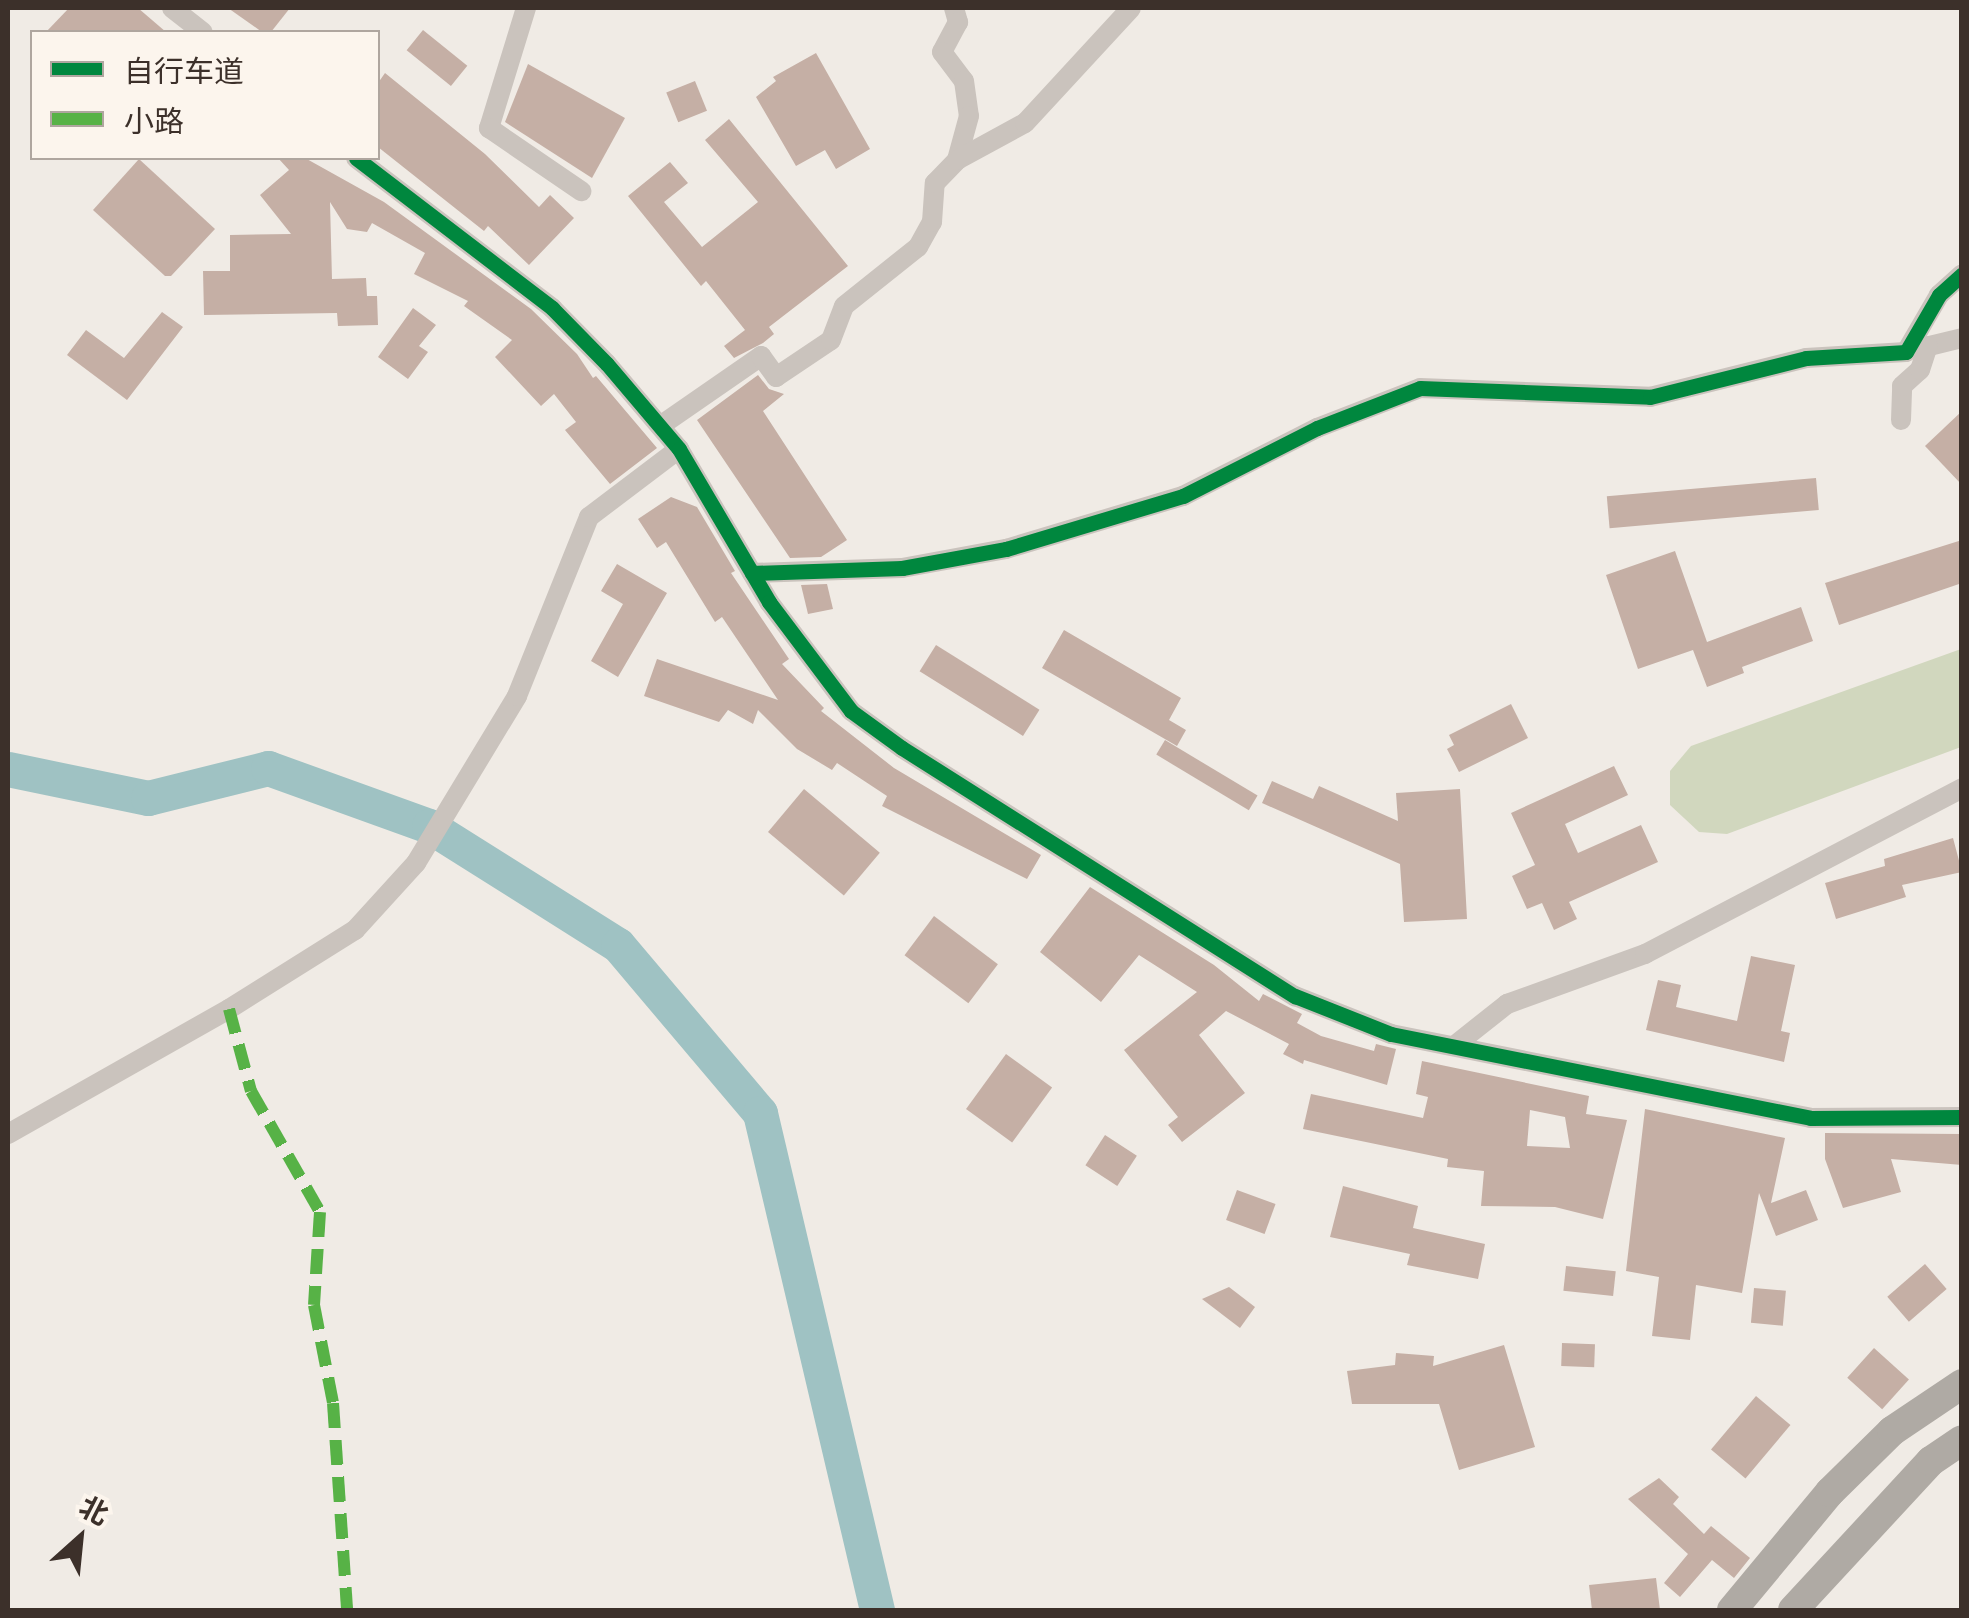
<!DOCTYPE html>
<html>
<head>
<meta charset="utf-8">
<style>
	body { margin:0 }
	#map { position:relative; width:1969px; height:1618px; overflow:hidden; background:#f0ebe5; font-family:Helvetica,"Noto Sans SC",sans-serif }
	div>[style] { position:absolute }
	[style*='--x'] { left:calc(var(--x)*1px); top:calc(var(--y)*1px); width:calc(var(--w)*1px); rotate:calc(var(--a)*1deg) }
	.green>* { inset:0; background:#d1d7be }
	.river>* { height:35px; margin:-17.5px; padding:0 17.5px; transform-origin:17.5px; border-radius:17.5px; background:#9fc2c3 }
	.building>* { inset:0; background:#c5afa5; transform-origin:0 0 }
	.minor>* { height:20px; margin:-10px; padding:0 10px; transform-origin:10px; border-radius:10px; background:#cac3bd }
	.highway>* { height:30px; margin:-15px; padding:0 15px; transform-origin:15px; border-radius:15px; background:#afaaa4 }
	.quiet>* { height:12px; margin-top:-6px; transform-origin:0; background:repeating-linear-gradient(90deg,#57b246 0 25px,transparent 0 37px) }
	.cycleway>* { height:15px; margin:-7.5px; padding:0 7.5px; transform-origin:7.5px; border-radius:7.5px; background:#00873e }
	span { translate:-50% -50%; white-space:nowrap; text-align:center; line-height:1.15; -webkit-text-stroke:8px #fcf5ed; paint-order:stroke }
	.frame { position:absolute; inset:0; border:10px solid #3c302a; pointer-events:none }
	.legend { position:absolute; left:30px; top:30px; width:350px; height:130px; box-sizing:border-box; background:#fcf5ed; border:2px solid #afa69f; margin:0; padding:12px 18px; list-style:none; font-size:30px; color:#3c302a }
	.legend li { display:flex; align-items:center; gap:20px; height:50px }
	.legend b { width:50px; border:2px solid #afa69f }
	.north { position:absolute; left:30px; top:1488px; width:100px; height:100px; -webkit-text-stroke:8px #fcf5ed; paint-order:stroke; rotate:27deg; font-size:28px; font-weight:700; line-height:40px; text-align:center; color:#3c302a }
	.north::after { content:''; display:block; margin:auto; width:35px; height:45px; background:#3c302a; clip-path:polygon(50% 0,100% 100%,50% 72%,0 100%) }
</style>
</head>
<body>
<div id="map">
	<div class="green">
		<div style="clip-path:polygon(1961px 649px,1961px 747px,1727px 834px,1699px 832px,1670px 805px,1670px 771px,1691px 746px)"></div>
	</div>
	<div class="river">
		<div style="--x:8;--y:769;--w:143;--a:11.7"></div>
		<div style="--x:148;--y:798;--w:124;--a:-14"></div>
		<div style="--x:268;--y:768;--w:171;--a:19.8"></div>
		<div style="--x:429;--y:826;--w:223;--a:32.2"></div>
		<div style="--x:618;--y:945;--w:220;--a:49.8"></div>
		<div style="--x:760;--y:1113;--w:511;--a:76.75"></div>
	</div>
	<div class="building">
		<div style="clip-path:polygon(69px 8px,138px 8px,166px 32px,46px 32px)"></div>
		<div style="clip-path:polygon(228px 8px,290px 8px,271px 32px,262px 32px)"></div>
		<div style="left:423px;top:30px;width:57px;height:26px;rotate:39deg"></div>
		<div style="clip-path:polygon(816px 53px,870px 149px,836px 169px,825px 150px,796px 166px,756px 97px,776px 81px,773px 77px)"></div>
		<div style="clip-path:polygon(528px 64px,625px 118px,592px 178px,505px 122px)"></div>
		<div style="clip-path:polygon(385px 73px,485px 154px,539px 207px,550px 195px,574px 218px,529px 265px,488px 226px,484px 231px,378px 147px,378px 83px)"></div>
		<div style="left:695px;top:81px;width:32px;height:31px;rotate:68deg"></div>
		<div style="clip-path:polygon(729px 119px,848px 266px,769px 327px,774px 334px,763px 343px,734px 358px,724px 346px,745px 330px,706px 281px,701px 286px,628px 196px,670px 162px,688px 183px,664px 202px,702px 247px,758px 202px,705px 140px)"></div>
		<div style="clip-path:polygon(278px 158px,305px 158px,384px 202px,531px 309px,577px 354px,593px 378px,596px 376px,657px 448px,610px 484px,565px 430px,576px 422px,554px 394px,541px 406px,495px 357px,512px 340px,464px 306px,468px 301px,414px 274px,425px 253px,372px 223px,367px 232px,347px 229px,330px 202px,332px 279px,366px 278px,367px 296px,377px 296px,378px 325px,338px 326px,337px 313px,204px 315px,203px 271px,230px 271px,230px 235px,291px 234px,260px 195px,289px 170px)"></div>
		<div style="clip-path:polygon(139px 159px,215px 229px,171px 276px,165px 276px,93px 210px)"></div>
		<div style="clip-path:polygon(413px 308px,436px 325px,419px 346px,428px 352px,408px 379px,378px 357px)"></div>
		<div style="clip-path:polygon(162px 312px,183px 327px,127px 400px,67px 355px,86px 330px,124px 358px)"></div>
		<div style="clip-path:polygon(758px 375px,769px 389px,784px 394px,763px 411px,847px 540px,821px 557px,790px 558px,697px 420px)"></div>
		<div style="clip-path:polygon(1962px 411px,1962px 485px,1925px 446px)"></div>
		<div style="left:1816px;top:478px;width:32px;height:210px;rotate:85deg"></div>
		<div style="clip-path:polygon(671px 497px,697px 507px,735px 571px,731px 573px,789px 659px,782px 664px,824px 708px,821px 711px,894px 768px,1041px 855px,1027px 879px,882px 806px,887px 796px,837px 763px,832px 770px,797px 749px,758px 710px,753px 724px,728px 710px,719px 722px,644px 696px,657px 659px,778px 700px,722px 617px,715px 622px,666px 542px,657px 548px,638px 519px)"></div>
		<div style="clip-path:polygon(1962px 540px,1962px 583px,1839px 625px,1825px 583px)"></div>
		<div style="clip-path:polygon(1675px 551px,1707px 642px,1801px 607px,1813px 641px,1742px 667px,1744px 673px,1707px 687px,1693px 650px,1638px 669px,1606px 575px)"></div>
		<div style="clip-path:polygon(617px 564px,667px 593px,618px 677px,591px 661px,623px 604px,601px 591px)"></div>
		<div style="clip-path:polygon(827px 584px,833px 609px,808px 614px,801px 585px)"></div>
		<div style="clip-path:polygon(1064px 630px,1181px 698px,1169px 720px,1186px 730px,1177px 746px,1042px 668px)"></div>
		<div style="left:936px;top:645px;width:122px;height:31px;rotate:32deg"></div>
		<div style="clip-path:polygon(1511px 704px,1528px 738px,1459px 772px,1447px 749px,1454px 745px,1449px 735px)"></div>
		<div style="left:1165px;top:740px;width:108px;height:17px;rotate:31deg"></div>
		<div style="clip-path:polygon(1614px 766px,1628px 795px,1565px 824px,1578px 853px,1641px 825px,1658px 862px,1569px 902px,1577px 919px,1554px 930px,1542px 903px,1527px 909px,1512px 876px,1535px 865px,1511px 813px)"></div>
		<div style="clip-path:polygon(1272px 781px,1313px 799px,1319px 786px,1398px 821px,1396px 793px,1460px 789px,1467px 919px,1404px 922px,1400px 864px,1262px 803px)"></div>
		<div style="left:804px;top:789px;width:99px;height:56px;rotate:40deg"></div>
		<div style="clip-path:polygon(1953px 838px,1962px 872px,1902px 885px,1906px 897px,1836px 919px,1825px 883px,1885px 866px,1884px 859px)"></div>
		<div style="clip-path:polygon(1090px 887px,1214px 965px,1259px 1001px,1263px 994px,1302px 1014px,1297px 1023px,1321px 1036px,1374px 1051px,1376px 1044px,1396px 1049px,1387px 1085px,1304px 1060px,1303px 1064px,1283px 1054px,1289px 1044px,1226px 1011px,1199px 1035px,1245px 1093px,1182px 1142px,1168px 1125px,1178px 1117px,1124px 1050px,1197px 992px,1139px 955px,1101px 1002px,1040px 952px)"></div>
		<div style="left:934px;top:916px;width:80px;height:49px;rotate:37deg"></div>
		<div style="clip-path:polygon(1751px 956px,1795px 965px,1781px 1031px,1790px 1033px,1784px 1062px,1646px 1030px,1658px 980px,1681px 985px,1676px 1007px,1737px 1021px)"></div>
		<div style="left:1006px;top:1054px;width:57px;height:68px;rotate:36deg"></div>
		<div style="clip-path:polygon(evenodd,1422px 1061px,1589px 1096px,1586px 1114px,1627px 1120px,1603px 1219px,1555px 1207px,1481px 1206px,1484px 1171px,1447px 1167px,1448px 1159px,1303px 1129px,1311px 1094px,1423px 1118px,1428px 1097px,1416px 1094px,1422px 1061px,1530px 1110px,1565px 1117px,1570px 1148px,1527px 1146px,1530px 1110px)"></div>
		<div style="clip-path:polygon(1645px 1109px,1785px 1138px,1771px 1203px,1806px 1190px,1818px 1220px,1776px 1236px,1759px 1193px,1742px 1293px,1696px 1285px,1690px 1340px,1652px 1336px,1659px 1277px,1626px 1271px)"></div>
		<div style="clip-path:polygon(1825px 1133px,1962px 1134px,1962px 1165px,1891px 1159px,1901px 1192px,1843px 1208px,1825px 1159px)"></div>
		<div style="left:1105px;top:1135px;width:38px;height:36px;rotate:33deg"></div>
		<div style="clip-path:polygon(1343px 1186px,1418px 1206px,1413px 1228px,1485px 1244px,1478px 1279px,1407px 1265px,1410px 1254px,1330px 1237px)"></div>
		<div style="left:1237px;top:1190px;width:41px;height:32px;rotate:20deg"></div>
		<div style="left:1925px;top:1264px;width:33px;height:50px;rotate:49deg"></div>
		<div style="left:1566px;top:1266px;width:50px;height:25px;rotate:6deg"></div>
		<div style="clip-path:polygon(1229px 1287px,1255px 1307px,1240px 1328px,1202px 1299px)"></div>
		<div style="left:1754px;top:1288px;width:32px;height:35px;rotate:5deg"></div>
		<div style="left:1562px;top:1343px;width:33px;height:23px;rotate:2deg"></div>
		<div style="clip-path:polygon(1504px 1345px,1535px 1447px,1459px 1470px,1439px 1404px,1352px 1404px,1347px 1371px,1395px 1365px,1396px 1353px,1434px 1356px,1433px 1366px)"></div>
		<div style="left:1874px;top:1348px;width:47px;height:40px;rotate:42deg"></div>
		<div style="left:1756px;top:1396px;width:45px;height:70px;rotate:40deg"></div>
		<div style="clip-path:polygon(1659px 1478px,1679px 1497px,1673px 1504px,1704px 1534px,1711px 1526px,1750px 1558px,1734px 1578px,1712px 1560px,1680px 1597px,1664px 1583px,1688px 1554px,1628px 1499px)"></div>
		<div style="clip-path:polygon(1656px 1578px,1660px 1610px,1592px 1610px,1589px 1585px)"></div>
	</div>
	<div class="minor">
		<div style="--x:172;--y:8;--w:39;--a:38"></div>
		<div style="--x:526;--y:8;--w:126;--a:107.1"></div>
		<div style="--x:489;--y:128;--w:112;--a:34.4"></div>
		<div style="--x:954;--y:8;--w:15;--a:74"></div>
		<div style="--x:958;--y:22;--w:34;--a:118"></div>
		<div style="--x:942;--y:52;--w:36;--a:53"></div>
		<div style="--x:964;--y:81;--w:35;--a:82"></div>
		<div style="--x:969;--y:116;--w:46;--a:105.3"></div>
		<div style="--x:356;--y:158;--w:247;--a:37.4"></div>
		<div style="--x:552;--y:308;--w:78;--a:45.5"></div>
		<div style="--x:607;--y:364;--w:111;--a:49.7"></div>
		<div style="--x:679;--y:449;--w:178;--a:59.5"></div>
		<div style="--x:769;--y:602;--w:136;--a:53"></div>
		<div style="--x:851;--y:711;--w:63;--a:36"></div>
		<div style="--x:902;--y:748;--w:465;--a:32.3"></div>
		<div style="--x:1295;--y:996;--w:103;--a:21.6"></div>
		<div style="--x:1391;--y:1034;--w:427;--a:11.3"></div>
		<div style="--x:1810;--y:1118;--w:152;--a:-0.4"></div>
		<div style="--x:1917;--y:349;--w:46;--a:-13.7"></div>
		<div style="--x:1901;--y:420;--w:34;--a:-88"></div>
		<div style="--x:1902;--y:386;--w:24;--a:-42"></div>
		<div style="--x:1920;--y:370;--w:25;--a:-72"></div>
		<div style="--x:660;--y:426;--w:123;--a:-34.7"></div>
		<div style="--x:761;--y:356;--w:26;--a:54"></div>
		<div style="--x:776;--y:377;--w:66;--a:-33.9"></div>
		<div style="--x:831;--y:340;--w:36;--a:-69"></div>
		<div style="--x:844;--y:306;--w:95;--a:-38.6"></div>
		<div style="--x:918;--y:247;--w:29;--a:-61"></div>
		<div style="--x:932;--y:222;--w:39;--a:-86"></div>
		<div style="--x:935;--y:183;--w:32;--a:-46"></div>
		<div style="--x:957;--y:160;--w:77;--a:-28.6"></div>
		<div style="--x:1025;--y:123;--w:156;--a:-47.3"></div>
		<div style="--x:752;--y:573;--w:150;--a:-1.9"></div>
		<div style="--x:902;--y:568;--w:106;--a:-10.4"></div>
		<div style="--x:1006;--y:549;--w:185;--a:-16.7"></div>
		<div style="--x:1183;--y:496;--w:150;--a:-26.9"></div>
		<div style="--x:1317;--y:428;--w:110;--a:-21.2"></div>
		<div style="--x:1420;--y:388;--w:230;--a:2.2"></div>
		<div style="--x:1650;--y:397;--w:161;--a:-14"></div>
		<div style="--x:1806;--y:358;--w:100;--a:-3.4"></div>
		<div style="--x:1906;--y:352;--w:66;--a:-59.9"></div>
		<div style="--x:1939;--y:295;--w:31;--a:-42"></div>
		<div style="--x:1454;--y:1046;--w:68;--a:-38.4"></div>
		<div style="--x:1507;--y:1004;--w:147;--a:-19.9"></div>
		<div style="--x:1645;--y:954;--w:358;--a:-27.6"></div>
		<div style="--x:8;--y:1134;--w:254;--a:-29.5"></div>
		<div style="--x:229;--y:1009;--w:149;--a:-32.1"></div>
		<div style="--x:355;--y:930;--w:91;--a:-47.7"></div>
		<div style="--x:416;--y:863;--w:195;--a:-58.8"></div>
		<div style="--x:517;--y:696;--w:193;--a:-68.1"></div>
		<div style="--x:589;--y:517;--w:113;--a:-37.1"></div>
	</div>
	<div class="highway">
		<div style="--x:1732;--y:1610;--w:153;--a:-50.3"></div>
		<div style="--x:1830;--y:1492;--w:87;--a:-44.5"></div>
		<div style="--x:1892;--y:1431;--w:84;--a:-33.9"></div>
		<div style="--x:1793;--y:1610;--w:203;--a:-47.2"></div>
		<div style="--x:1931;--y:1461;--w:37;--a:-34"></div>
	</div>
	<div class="quiet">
		<div style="--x:229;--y:1009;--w:85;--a:75"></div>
		<div style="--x:251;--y:1091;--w:139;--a:60.3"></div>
		<div style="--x:320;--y:1212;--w:93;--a:93.7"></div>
		<div style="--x:314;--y:1305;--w:100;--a:79"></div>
		<div style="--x:333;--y:1403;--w:207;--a:86.1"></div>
	</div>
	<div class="cycleway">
		<div style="--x:356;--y:158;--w:247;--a:37.4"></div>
		<div style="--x:552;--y:308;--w:78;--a:45.5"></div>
		<div style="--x:607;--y:364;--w:111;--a:49.7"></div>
		<div style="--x:679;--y:449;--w:178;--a:59.5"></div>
		<div style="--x:769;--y:602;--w:136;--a:53"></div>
		<div style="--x:851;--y:711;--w:63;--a:36"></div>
		<div style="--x:902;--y:748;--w:465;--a:32.3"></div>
		<div style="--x:1295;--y:996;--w:103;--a:21.6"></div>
		<div style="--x:1391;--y:1034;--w:427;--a:11.3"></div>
		<div style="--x:1810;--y:1118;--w:152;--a:-0.4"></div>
		<div style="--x:752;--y:573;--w:150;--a:-1.9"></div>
		<div style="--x:902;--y:568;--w:106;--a:-10.4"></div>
		<div style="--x:1006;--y:549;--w:185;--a:-16.7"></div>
		<div style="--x:1183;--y:496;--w:150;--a:-26.9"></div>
		<div style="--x:1317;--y:428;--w:110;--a:-21.2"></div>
		<div style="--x:1420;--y:388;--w:230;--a:2.2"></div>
		<div style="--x:1650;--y:397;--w:161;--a:-14"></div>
		<div style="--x:1806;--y:358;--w:100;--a:-3.4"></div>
		<div style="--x:1906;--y:352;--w:66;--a:-59.9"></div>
		<div style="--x:1939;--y:295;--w:31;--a:-42"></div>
	</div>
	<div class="frame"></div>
	<ul class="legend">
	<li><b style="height:12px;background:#00873e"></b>自行车道</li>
	<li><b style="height:12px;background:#57b246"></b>小路</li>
	</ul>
	<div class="north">北</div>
</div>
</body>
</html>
